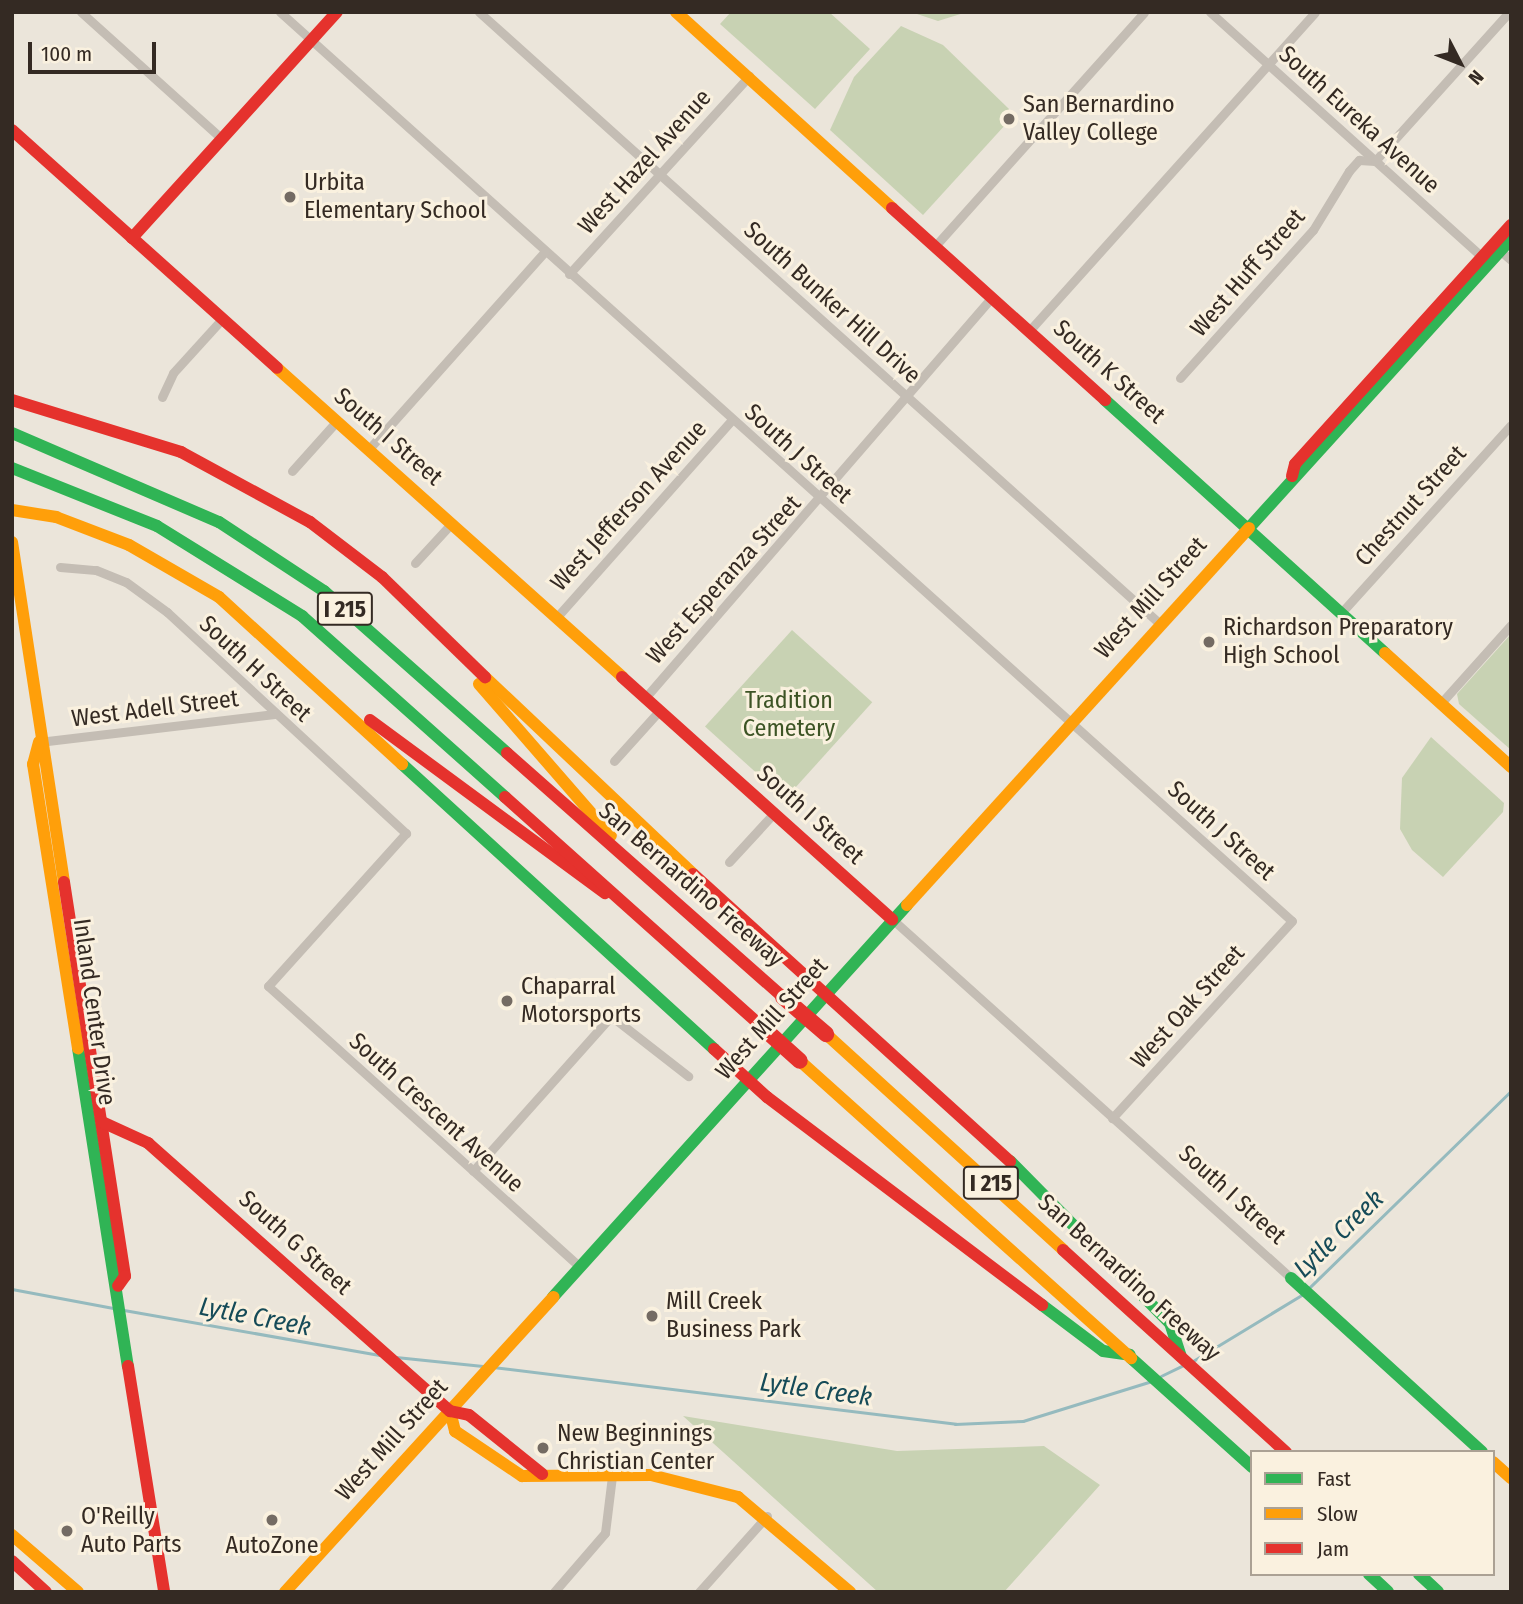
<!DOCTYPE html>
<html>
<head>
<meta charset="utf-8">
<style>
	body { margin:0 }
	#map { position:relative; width:1523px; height:1604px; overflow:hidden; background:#ebe5da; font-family:"Fira Sans Condensed",sans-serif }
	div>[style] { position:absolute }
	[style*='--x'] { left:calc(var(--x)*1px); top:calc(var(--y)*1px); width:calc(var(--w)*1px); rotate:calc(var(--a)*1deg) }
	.green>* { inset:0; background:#c8d2b3; transform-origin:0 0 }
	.stream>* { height:2.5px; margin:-1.25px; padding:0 1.25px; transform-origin:1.25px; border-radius:1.25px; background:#95babe }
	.street>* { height:9px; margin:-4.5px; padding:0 4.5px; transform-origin:4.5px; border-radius:4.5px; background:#c4bdb4 }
	.fast>* { height:12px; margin:-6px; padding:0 6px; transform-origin:6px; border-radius:6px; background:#30b455 }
	.slow>* { height:12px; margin:-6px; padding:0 6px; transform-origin:6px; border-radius:6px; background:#ff9f0a }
	.jam>* { height:12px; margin:-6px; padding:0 6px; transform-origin:6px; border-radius:6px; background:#e5322d }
	.jam-bridge>* { height:16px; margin:-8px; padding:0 8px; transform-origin:8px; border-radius:8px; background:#e5322d }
	.dots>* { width:19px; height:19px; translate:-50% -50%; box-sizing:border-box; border:4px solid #faf1df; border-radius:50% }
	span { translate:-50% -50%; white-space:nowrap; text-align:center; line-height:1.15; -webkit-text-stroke:6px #faf1df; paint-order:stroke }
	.shield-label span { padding:2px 5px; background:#faf1df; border:2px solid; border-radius:5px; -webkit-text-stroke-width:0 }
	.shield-label { font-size:23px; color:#342a23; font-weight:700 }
	.poi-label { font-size:24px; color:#342a23 }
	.left { translate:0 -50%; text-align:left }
	.street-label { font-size:24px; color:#342a23 }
	.park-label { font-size:24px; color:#3d5425 }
	.water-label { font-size:26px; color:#164b58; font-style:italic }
	.frame { position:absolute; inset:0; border:14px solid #342a23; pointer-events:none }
	.legend { position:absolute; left:1250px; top:1450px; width:245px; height:126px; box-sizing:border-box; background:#faf1df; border:2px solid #aba194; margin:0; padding:9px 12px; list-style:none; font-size:21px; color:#342a23 }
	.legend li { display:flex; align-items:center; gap:14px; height:35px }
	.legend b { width:35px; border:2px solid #aba194 }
	.north { position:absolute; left:1425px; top:28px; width:70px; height:70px; -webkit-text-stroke:5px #faf1df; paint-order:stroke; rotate:132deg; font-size:19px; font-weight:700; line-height:28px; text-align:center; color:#342a23 }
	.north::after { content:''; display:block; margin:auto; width:24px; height:32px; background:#342a23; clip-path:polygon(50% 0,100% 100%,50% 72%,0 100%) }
	.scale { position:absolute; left:28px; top:42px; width:128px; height:32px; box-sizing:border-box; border:4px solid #342a23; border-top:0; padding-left:9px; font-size:21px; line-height:24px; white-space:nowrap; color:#342a23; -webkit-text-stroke:5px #faf1df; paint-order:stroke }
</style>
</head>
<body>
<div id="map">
	<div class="green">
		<div style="clip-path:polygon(731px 12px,829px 12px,870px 49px,815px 109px,720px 24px)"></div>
		<div style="clip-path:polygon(911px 12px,967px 12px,938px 21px)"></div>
		<div style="clip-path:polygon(901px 26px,943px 45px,1009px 109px,1006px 124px,923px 215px,830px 130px,854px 77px)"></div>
		<div style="left:792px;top:630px;width:108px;height:130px;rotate:42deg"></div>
		<div style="clip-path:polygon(1511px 634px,1511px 750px,1459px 704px,1457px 694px)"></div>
		<div style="clip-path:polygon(1431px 737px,1504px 803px,1503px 812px,1443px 877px,1412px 850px,1400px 829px,1402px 778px)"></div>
		<div style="clip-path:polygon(683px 1416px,897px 1451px,1044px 1446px,1100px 1485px,1004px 1592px,878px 1592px)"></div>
	</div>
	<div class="stream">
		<div style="--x:12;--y:1289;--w:104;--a:10.6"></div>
		<div style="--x:1308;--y:1289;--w:284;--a:-44.3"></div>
		<div style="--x:124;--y:1310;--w:259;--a:10"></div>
		<div style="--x:396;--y:1357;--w:87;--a:5.9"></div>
		<div style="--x:1193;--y:1361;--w:129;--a:-31.3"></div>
		<div style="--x:493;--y:1367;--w:466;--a:7"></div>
		<div style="--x:955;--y:1424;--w:68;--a:-2.5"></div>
		<div style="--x:1023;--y:1421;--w:132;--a:-17.2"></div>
		<div style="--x:1161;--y:1376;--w:25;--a:-26"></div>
	</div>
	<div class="street">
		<div style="--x:81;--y:12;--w:190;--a:42"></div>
		<div style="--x:280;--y:12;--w:1360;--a:41.93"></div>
		<div style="--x:1292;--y:921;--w:267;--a:132.4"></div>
		<div style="--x:479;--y:12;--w:914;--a:41.94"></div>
		<div style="--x:1210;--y:12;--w:366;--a:42"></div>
		<div style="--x:936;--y:245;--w:312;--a:-48.2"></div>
		<div style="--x:1496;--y:247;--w:20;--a:41"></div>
		<div style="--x:569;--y:274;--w:268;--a:-47.7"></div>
		<div style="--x:1029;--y:331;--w:428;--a:-48.1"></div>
		<div style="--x:1180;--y:378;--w:199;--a:-48.1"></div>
		<div style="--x:1313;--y:230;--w:69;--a:-58.6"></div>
		<div style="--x:1349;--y:171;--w:15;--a:-48"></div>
		<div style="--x:1359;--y:160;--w:16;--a:4"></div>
		<div style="--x:1375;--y:161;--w:200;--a:-48"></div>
		<div style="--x:162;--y:397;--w:26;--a:-65"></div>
		<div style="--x:173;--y:373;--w:73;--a:-47.8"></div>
		<div style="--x:368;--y:450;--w:266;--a:-48.3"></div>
		<div style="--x:292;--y:471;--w:66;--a:-48.1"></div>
		<div style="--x:415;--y:563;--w:53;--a:-47.3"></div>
		<div style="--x:60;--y:567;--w:36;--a:5"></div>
		<div style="--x:96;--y:570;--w:32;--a:22"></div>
		<div style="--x:126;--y:582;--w:51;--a:36.2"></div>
		<div style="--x:167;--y:612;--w:326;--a:42.8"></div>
		<div style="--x:406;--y:833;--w:206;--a:132"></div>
		<div style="--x:268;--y:986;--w:420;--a:42"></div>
		<div style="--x:1341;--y:613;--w:253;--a:-47.9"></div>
		<div style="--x:556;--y:618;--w:265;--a:-48.4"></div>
		<div style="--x:645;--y:698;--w:530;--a:-49.13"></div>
		<div style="--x:1441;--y:703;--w:105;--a:-48.1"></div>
		<div style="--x:39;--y:742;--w:237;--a:-6.8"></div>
		<div style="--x:614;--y:761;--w:67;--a:-48"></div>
		<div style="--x:729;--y:862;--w:67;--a:-47.4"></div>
		<div style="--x:892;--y:919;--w:537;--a:41.98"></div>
		<div style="--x:473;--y:1171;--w:208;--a:-48.3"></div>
		<div style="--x:611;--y:1016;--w:98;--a:37.9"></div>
		<div style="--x:554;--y:1592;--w:78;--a:-49.2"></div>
		<div style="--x:605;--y:1533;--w:57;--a:-83"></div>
		<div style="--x:699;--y:1592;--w:102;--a:-48.2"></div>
	</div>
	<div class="fast">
		<div style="--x:1105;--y:400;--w:377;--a:42.1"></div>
		<div style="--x:12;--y:433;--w:225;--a:23.3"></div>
		<div style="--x:219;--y:522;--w:126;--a:33.3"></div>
		<div style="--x:324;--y:591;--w:244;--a:41.5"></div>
		<div style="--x:12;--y:468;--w:156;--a:21.8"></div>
		<div style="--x:157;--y:526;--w:171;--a:31.8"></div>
		<div style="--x:302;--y:616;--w:272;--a:41.7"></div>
		<div style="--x:1249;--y:528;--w:390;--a:-47.8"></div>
		<div style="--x:402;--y:764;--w:423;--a:42.4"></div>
		<div style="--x:78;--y:1048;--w:322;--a:81.1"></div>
		<div style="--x:1010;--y:1161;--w:228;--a:45.4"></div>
		<div style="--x:1170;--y:1323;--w:35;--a:72"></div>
		<div style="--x:1291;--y:1278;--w:258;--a:42.3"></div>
		<div style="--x:553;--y:1297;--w:528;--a:-47.92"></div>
		<div style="--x:1042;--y:1305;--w:76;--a:37"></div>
		<div style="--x:1103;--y:1351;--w:27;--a:8"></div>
		<div style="--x:1131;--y:1358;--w:163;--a:42"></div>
		<div style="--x:1369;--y:1574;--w:26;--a:43"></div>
		<div style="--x:1419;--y:1574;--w:26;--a:43"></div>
	</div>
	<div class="slow">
		<div style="--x:676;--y:12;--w:292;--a:42.2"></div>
		<div style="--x:277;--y:368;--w:463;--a:41.8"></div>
		<div style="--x:12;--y:510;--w:45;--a:9"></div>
		<div style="--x:56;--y:517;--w:78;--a:21"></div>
		<div style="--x:129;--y:545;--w:104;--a:30"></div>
		<div style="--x:219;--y:597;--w:248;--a:42.4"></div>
		<div style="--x:12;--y:542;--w:344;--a:81.3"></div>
		<div style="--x:1385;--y:653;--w:170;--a:42.1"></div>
		<div style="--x:485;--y:677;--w:286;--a:43.4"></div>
		<div style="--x:479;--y:684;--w:201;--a:49"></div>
		<div style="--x:39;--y:742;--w:23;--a:105"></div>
		<div style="--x:33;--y:764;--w:288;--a:81"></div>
		<div style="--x:907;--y:905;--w:509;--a:-47.79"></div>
		<div style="--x:826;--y:1034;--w:321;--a:42.3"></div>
		<div style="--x:800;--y:1061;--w:445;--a:41.9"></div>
		<div style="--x:450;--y:1411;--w:21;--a:76"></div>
		<div style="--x:455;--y:1431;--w:81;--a:33.9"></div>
		<div style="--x:522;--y:1476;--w:129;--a:-0.4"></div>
		<div style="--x:651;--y:1475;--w:90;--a:14.2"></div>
		<div style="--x:738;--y:1497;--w:147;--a:40.3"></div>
		<div style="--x:1493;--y:1462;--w:24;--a:42"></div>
		<div style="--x:12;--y:1535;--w:87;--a:40.8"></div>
		<div style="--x:285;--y:1592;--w:399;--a:-47.7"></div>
	</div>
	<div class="jam">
		<div style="--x:12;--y:130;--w:356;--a:41.9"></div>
		<div style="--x:892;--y:208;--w:287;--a:42"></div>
		<div style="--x:132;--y:238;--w:305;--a:-47.8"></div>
		<div style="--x:12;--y:400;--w:177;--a:17.1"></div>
		<div style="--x:181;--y:452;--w:147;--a:28.5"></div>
		<div style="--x:310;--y:522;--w:91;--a:37.4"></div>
		<div style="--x:382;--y:577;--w:144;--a:44.2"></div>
		<div style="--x:1292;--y:476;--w:12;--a:-76"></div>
		<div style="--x:1295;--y:464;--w:322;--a:-47.9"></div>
		<div style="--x:622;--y:677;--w:363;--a:41.9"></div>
		<div style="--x:370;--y:720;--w:292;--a:36.4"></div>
		<div style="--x:507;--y:753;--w:368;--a:41.5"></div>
		<div style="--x:505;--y:797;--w:343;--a:41.8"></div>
		<div style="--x:693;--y:874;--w:428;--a:42.2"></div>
		<div style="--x:64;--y:882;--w:399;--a:81.2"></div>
		<div style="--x:125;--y:1276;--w:12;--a:125"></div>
		<div style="--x:714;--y:1049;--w:72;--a:42.2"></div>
		<div style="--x:767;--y:1097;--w:345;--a:37.1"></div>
		<div style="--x:102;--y:1122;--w:51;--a:24.5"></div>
		<div style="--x:148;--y:1143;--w:404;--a:41.6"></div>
		<div style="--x:450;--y:1411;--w:19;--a:12"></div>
		<div style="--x:469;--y:1415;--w:94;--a:38.9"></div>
		<div style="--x:1063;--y:1250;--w:301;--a:42.2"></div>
		<div style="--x:128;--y:1366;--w:229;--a:80.9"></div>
		<div style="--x:12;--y:1561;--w:46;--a:42.4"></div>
	</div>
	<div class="jam-bridge">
		<div style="--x:783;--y:997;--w:57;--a:40.7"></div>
		<div style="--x:761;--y:1026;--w:52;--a:41.9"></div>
	</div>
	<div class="dots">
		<div style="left:1009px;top:119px;background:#746b63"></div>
		<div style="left:290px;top:197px;background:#746b63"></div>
		<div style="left:1209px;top:642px;background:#746b63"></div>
		<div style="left:507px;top:1001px;background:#746b63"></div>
		<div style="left:652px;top:1316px;background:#746b63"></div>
		<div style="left:543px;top:1448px;background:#746b63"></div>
		<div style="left:272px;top:1520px;background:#746b63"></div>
		<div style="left:67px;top:1531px;background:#746b63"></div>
	</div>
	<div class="shield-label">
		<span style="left:345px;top:609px">I 215</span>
		<span style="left:991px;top:1183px">I 215</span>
	</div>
	<div class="poi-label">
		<span class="left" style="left:1023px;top:119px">San Bernardino<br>Valley College</span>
		<span class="left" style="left:304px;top:197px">Urbita<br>Elementary School</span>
		<span class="left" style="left:1223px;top:642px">Richardson Preparatory<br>High School</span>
		<span class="left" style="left:521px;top:1001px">Chaparral<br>Motorsports</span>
		<span class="left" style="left:666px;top:1316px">Mill Creek<br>Business Park</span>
		<span class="left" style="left:557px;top:1448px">New Beginnings<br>Christian Center</span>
		<span class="left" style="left:81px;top:1531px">O'Reilly<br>Auto Parts</span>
		<span style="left:272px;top:1546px">AutoZone</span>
	</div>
	<div class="street-label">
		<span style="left:1359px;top:120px;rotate:42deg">South Eureka Avenue</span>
		<span style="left:645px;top:162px;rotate:-48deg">West Hazel Avenue</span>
		<span style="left:1248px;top:273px;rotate:-49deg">West Huff Street</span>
		<span style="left:832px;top:303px;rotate:42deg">South Bunker Hill Drive</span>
		<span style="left:1109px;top:372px;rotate:42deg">South K Street</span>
		<span style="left:388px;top:437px;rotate:41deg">South I Street</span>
		<span style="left:798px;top:454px;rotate:42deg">South J Street</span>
		<span style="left:629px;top:506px;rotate:-48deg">West Jefferson Avenue</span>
		<span style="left:1411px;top:506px;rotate:-48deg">Chestnut Street</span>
		<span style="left:724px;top:580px;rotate:-48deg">West Esperanza Street</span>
		<span style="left:1151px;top:598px;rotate:-48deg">West Mill Street</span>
		<span style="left:255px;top:669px;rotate:43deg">South H Street</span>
		<span style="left:155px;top:709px;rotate:-7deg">West Adell Street</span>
		<span style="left:810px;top:815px;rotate:42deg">South I Street</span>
		<span style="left:1221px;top:831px;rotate:42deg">South J Street</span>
		<span style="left:691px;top:885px;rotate:41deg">San Bernardino Freeway</span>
		<span style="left:1188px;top:1007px;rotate:-48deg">West Oak Street</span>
		<span style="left:94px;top:1012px;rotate:82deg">Inland Center Drive</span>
		<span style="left:772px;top:1019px;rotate:-48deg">West Mill Street</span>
		<span style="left:436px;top:1113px;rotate:42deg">South Crescent Avenue</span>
		<span style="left:1232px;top:1195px;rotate:42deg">South I Street</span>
		<span style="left:295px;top:1243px;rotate:42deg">South G Street</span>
		<span style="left:1129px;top:1278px;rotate:42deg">San Bernardino Freeway</span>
		<span style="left:392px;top:1440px;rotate:-48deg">West Mill Street</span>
	</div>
	<div class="park-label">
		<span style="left:789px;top:715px">Tradition<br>Cemetery</span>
	</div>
	<div class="water-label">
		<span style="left:1339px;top:1234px;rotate:-44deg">Lytle Creek</span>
		<span style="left:255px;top:1317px;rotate:11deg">Lytle Creek</span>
		<span style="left:816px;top:1390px;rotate:8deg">Lytle Creek</span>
	</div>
	<div class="frame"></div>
	<ul class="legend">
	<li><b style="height:9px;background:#30b455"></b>Fast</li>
	<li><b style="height:9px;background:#ff9f0a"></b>Slow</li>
	<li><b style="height:9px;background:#e5322d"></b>Jam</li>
	</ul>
	<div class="north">N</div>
	<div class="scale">100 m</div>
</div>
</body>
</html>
